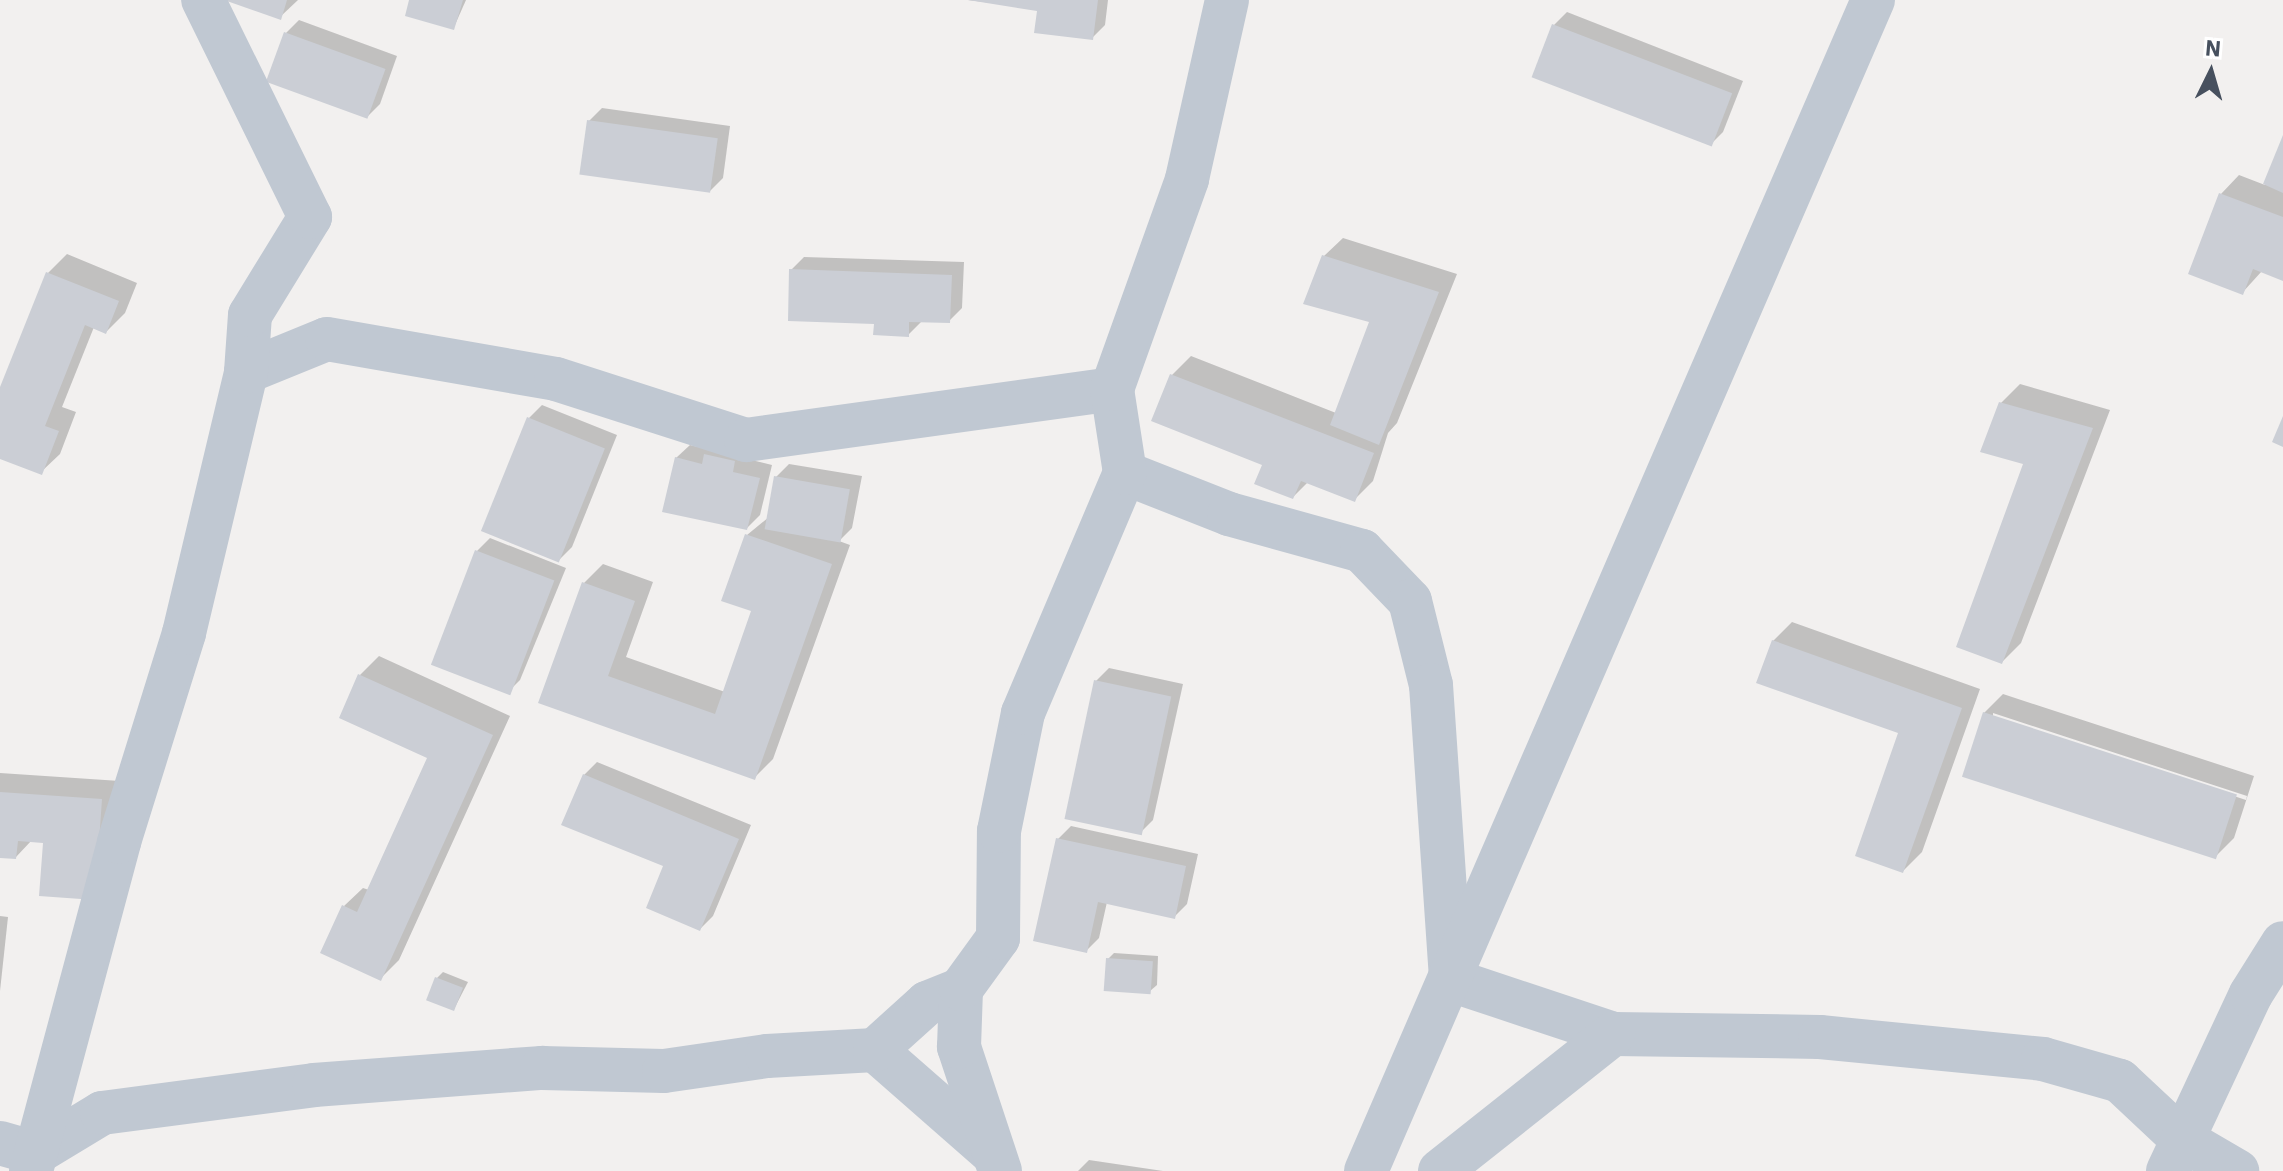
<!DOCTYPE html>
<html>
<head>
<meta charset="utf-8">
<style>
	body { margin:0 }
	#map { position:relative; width:2283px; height:1171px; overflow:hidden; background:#f2f0ef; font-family:"IBM Plex Sans",sans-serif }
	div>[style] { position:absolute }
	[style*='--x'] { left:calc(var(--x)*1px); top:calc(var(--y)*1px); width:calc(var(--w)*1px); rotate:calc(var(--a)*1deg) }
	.shadow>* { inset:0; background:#0003 }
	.building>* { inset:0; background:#cbced5; transform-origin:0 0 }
	.minor>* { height:44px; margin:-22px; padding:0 22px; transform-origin:22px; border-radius:22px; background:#c0c8d2 }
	span { translate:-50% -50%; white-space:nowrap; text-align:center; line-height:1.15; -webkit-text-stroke:6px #fff; paint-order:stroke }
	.north { position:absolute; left:2171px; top:32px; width:80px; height:80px; -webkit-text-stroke:6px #fff; paint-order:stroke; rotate:5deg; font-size:22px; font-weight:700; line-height:32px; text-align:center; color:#47505e }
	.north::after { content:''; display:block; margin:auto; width:28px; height:36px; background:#47505e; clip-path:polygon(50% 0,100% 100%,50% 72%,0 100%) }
</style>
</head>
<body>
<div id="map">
	<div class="shadow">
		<div style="clip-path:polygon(229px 0,298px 0,280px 17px)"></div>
		<div style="clip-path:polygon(411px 0,466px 0,454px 27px)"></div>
		<div style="clip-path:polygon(968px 0,1108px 0,1105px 25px,1092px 38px,1039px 9px)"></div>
		<div style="clip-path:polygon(1567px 12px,1743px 81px,1723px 132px,1710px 145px,1534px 76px,1554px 25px)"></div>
		<div style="clip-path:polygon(299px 20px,397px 56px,380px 104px,367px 117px,286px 33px)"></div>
		<div style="clip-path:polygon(602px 108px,730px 126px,723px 178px,710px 191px,589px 121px)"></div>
		<div style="clip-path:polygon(2283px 140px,2283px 279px,2262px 271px,2242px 293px,2221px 194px,2239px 175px,2265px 185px)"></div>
		<div style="clip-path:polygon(1343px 238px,1457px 274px,1397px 423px,1388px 433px,1373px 481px,1354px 500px,1308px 482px,1293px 497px,1264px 463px,1154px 420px,1172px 375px,1191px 356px,1336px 413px,1372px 320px,1324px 256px)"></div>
		<div style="clip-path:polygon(67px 254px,137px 283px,125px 313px,106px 332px,94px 327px,62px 407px,76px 412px,60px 454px,41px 472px,0 456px,0 392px,48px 273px)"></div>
		<div style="clip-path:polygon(804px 257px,964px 262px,962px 308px,949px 321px,921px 322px,908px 335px,876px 322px,791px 270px)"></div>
		<div style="clip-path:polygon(2020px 384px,2110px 410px,2021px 643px,2002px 662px,2026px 462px,2001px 403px)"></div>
		<div style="clip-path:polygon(542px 405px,617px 435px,572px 547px,559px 560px,529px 418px)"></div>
		<div style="clip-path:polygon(690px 445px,772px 465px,760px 515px,747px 528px,676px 458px)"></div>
		<div style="clip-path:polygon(789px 464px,862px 476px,852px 528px,839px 541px,850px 545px,773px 759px,754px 778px,541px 702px,584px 583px,603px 564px,653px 582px,626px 657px,725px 692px,754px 610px,747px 535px,769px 517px,776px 477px)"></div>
		<div style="clip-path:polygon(490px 538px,566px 568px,520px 680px,507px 693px,477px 551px)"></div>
		<div style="clip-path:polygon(1792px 622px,1980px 689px,1922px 852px,1903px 871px,1901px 732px,1773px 641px)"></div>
		<div style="clip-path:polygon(379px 656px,510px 716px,399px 960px,380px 979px,344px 906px,363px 888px,369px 890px,429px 757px,342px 717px,360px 675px)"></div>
		<div style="clip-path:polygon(1109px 668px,1183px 684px,1153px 820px,1140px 833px,1096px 681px)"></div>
		<div style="clip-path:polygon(evenodd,2003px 694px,2254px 776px,2234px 838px,2215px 857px,1984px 713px,2003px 694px,1993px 713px,2247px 796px,2246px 800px,1993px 717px,1993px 713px)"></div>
		<div style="clip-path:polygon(597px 762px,751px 825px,713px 916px,700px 929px,666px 865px,584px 775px)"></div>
		<div style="clip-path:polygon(0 773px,120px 781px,113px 879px,45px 842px,32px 840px,16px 857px,0 856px)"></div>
		<div style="clip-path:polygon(1071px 826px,1198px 854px,1187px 904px,1174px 917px,1107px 902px,1099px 938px,1086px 951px,1058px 839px)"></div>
		<div style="clip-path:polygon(0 916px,8px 917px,0 991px)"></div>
		<div style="clip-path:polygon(1114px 953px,1158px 956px,1157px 985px,1150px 991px,1108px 959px)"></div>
		<div style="clip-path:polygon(443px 972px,468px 982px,454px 1009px,437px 978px)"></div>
		<div style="clip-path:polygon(1089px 1160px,1163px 1171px,1078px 1171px)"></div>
	</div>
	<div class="building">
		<div style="clip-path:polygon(224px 0,287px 0,281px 20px)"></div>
		<div style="clip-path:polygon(409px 0,463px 0,454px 30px,405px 16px)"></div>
		<div style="clip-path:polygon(968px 0,1098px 0,1093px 40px,1034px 33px,1037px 11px)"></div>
		<div style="left:1552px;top:24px;width:193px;height:57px;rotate:21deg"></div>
		<div style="left:284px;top:32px;width:108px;height:53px;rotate:20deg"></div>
		<div style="left:587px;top:120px;width:132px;height:55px;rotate:8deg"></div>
		<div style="clip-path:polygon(2283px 135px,2283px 193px,2263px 184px)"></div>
		<div style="clip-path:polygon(2219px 193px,2283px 217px,2283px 281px,2253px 269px,2243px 295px,2188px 274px)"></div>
		<div style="clip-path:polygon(1322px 255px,1439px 292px,1379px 445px,1330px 425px,1369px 322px,1303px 304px)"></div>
		<div style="clip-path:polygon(789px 269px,952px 275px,950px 323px,909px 322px,909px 337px,873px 335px,874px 324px,788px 321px)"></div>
		<div style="clip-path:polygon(46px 272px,119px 301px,106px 334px,85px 325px,45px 426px,59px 431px,42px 475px,0 459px,0 387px)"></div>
		<div style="clip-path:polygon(1170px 374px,1374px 453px,1355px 502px,1301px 481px,1293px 499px,1254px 484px,1262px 465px,1151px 421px)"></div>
		<div style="clip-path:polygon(1999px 402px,2093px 428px,2002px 664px,1956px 647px,2023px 464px,1980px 452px)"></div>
		<div style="clip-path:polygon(2283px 416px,2283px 447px,2272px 442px)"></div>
		<div style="left:527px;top:417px;width:84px;height:123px;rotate:22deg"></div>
		<div style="clip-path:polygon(704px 454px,735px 461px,733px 472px,760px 478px,747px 530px,662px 512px,675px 457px,702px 464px)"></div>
		<div style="left:774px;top:476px;width:77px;height:54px;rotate:10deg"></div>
		<div style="clip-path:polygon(745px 534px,832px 564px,755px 780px,538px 703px,582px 582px,635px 601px,608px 676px,715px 714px,751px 611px,721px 601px)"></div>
		<div style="left:475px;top:550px;width:85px;height:123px;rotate:21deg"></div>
		<div style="clip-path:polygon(1772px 640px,1962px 708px,1903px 873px,1855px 856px,1898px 733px,1756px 683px)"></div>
		<div style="clip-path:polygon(358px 674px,493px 735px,381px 981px,320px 953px,342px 905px,357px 912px,427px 758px,339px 718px)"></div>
		<div style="left:1094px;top:680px;width:79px;height:142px;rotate:12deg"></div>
		<div style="left:1983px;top:712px;width:267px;height:68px;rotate:18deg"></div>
		<div style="clip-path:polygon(583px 774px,739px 839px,700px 931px,646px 908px,663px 866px,561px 825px)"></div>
		<div style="clip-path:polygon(0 792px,102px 799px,95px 900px,39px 896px,43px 843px,18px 841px,16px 859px,0 858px)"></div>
		<div style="clip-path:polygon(1056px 838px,1186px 866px,1175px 919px,1098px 902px,1087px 953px,1033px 941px)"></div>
		<div style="left:1106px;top:958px;width:47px;height:33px;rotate:4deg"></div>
		<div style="left:435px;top:977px;width:30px;height:25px;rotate:21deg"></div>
	</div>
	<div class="minor">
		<div style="--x:246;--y:372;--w:87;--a:-22.2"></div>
		<div style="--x:327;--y:339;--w:232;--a:9.9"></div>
		<div style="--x:556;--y:379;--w:200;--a:17.8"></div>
		<div style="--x:746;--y:440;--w:370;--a:-7.9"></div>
		<div style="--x:1125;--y:473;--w:112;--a:21.5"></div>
		<div style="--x:1229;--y:514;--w:138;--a:15.5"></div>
		<div style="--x:1362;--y:551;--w:69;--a:46.2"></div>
		<div style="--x:1410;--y:601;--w:87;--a:76"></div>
		<div style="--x:1431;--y:685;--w:296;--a:86.1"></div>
		<div style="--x:1451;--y:980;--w:171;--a:18.4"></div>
		<div style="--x:1613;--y:1034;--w:207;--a:0.8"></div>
		<div style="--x:1820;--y:1037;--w:224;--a:5.6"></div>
		<div style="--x:2043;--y:1059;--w:80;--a:15.9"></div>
		<div style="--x:2120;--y:1081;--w:85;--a:43.1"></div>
		<div style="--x:2182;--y:1139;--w:64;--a:30.2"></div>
		<div style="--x:875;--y:1050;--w:158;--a:41.2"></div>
		<div style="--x:0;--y:1143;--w:37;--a:16"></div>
		<div style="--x:36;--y:1153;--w:77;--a:-31.2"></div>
		<div style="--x:102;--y:1113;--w:214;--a:-7.5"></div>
		<div style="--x:314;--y:1085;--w:229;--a:-4.3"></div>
		<div style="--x:542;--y:1068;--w:122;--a:1.4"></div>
		<div style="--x:664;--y:1071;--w:104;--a:-8.3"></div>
		<div style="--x:767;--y:1056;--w:108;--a:-3.2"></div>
		<div style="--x:875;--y:1050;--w:70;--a:-42.1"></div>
		<div style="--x:927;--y:1003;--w:37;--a:-22"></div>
		<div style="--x:31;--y:1171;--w:341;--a:-75"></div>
		<div style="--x:119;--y:842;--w:219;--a:-72.7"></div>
		<div style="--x:184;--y:633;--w:268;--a:-76.6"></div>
		<div style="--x:246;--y:372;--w:57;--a:-86"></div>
		<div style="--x:250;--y:315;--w:115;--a:-58.5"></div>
		<div style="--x:310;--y:217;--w:242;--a:-116.2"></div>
		<div style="--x:1000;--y:1171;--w:131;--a:-108.3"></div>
		<div style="--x:959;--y:1047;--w:58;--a:-88"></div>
		<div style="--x:961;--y:989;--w:63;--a:-54"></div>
		<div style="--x:998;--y:938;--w:107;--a:-89.5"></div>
		<div style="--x:999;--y:831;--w:120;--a:-78.5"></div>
		<div style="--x:1023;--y:713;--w:261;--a:-67"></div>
		<div style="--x:1125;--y:473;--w:85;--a:-98.8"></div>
		<div style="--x:1112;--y:389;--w:223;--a:-70.3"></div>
		<div style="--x:1187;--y:179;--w:183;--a:-77.4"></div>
		<div style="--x:1366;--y:1171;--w:1276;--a:-66.59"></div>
		<div style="--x:1440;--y:1171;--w:221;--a:-38.4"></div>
		<div style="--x:2168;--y:1171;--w:195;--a:-64.9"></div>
		<div style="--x:2251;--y:994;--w:60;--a:-57.9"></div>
	</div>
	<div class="north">N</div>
</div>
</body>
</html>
